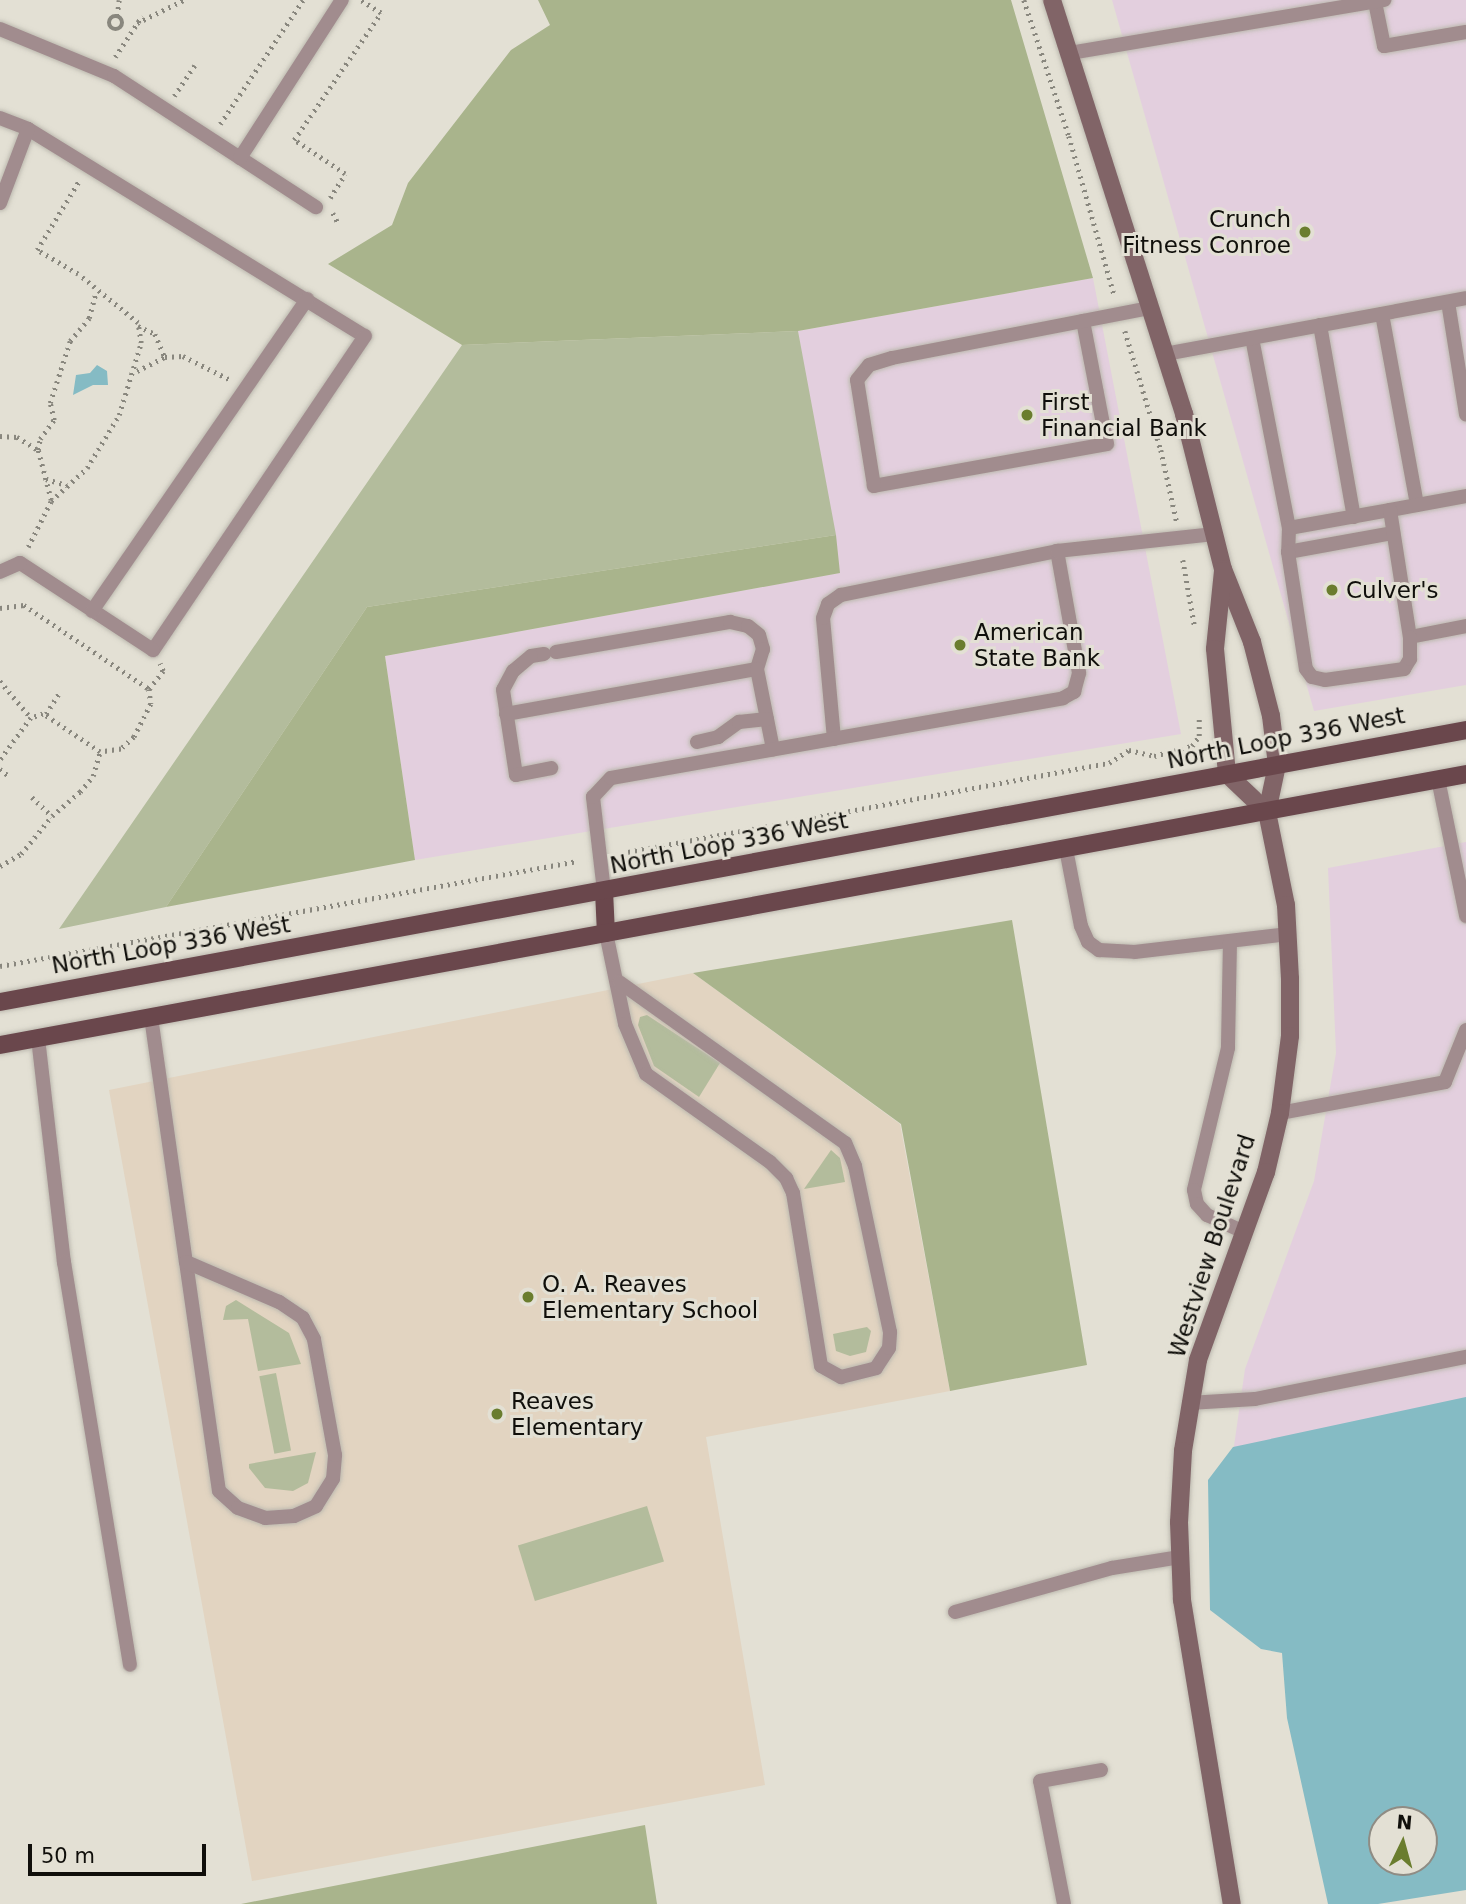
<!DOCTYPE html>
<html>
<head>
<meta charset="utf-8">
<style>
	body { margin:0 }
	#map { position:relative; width:1466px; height:1904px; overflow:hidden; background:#e3e0d4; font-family:"DejaVu Sans",sans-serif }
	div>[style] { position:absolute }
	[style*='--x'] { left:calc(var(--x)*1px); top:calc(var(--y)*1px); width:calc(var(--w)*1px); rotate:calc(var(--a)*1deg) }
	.commercial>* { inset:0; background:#e3cfde }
	.education>* { inset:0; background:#e2d4c1 }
	.green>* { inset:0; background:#b3bc9c; transform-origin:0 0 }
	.forest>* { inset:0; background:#a9b48c }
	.water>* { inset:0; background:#85bbc4 }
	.path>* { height:4.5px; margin-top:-2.25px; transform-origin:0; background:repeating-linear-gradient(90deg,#89877e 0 2px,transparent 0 7px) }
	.path>.ring { margin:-2.25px; padding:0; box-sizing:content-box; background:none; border:4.5px solid #89877e; border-radius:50% }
	.roads { filter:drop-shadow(0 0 2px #bdbab0) drop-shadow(0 0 2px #bdbab0) }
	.lane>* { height:14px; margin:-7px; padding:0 7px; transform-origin:7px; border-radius:7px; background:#a18c8e }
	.secondary>* { height:18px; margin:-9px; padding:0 9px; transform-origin:9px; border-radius:9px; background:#816467 }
	.primary>* { height:18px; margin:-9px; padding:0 9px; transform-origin:9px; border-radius:9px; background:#6a474c }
	.dots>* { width:19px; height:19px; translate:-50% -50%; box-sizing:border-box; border:4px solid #e3e0d4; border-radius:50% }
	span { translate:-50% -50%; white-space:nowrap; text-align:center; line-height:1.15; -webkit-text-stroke:6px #e3e0d4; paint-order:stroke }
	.poi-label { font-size:23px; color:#100f0b }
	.right { translate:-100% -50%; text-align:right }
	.left { translate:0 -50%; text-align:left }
	.street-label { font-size:23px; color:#100f0b }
	.north { position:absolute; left:1368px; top:1806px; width:70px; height:70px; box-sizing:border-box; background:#e3e0d4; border:2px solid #8f8c84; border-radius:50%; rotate:5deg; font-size:19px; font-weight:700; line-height:28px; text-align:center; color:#100f0b }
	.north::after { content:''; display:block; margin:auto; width:24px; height:32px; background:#6a7d2e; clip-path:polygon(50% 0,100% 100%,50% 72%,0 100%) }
	.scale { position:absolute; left:28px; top:1844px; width:178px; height:32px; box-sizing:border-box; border:4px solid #100f0b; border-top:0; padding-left:9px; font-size:21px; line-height:24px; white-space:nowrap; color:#100f0b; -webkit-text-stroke:5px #e3e0d4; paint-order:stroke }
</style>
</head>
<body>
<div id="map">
	<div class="commercial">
		<div style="clip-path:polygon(1112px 0,1466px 0,1466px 685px,1314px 711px)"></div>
		<div style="clip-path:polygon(1093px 278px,1181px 734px,415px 860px,385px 656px,839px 573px,798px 331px)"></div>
		<div style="clip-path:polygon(1466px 842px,1466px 1407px,1233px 1453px,1245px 1369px,1314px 1181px,1336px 1053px,1328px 868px)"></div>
	</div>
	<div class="education">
		<div style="clip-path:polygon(693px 973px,900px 1124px,950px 1391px,706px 1437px,765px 1785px,252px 1881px,109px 1090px)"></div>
	</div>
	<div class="green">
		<div style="clip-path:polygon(798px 331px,836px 535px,367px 607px,166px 907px,59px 929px,462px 345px)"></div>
		<div style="clip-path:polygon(647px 1015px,720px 1063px,699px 1097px,654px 1066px,638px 1025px,640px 1017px)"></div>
		<div style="clip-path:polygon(831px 1150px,840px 1158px,845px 1182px,804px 1189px)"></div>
		<div style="clip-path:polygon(236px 1300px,289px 1333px,301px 1364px,258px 1371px,248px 1319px,223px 1320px,226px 1306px)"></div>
		<div style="clip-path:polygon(867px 1327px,871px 1331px,866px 1352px,850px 1356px,836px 1351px,833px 1334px)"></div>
		<div style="left:276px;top:1373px;width:79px;height:17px;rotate:79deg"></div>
		<div style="clip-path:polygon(316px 1452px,308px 1483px,293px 1491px,265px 1488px,249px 1468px,249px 1464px)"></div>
		<div style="left:647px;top:1506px;width:58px;height:135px;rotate:73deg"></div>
	</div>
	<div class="forest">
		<div style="clip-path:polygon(538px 0,1011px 0,1093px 278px,798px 331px,462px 345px,328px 264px,392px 225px,408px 183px,511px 50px,550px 25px)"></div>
		<div style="clip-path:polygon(836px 535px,840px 573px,385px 656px,415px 860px,166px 907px,367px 607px)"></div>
		<div style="clip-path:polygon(1012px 920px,1087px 1365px,950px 1391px,901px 1124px,693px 973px)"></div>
		<div style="clip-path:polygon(645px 1825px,657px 1904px,241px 1904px)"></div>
	</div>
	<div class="water">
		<div style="clip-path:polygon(97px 365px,107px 371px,108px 385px,93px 385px,73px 395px,76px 375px,90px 373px)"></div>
		<div style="clip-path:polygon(evenodd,1466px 1397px,1466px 1890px,1378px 1904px,1328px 1904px,1287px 1718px,1282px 1653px,1261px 1649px,1210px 1610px,1208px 1480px,1233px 1447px,1466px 1397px,1382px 1820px,1424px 1820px,1424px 1862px,1382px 1862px,1382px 1820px)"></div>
	</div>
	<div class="path">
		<div style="--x:1024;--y:0;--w:143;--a:71.7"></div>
		<div style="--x:1069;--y:136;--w:167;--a:74.1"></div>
		<div class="ring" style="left:109px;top:16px;width:9.5px;height:9.5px"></div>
		<div style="--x:117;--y:16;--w:16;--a:-83"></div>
		<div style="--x:137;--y:23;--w:52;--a:-26.1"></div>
		<div style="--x:115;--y:57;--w:49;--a:-56.6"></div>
		<div style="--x:174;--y:96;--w:37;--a:-56"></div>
		<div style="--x:220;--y:124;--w:149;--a:-56.2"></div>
		<div style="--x:330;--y:198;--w:28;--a:-58"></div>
		<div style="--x:345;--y:174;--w:61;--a:-146.3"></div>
		<div style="--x:294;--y:140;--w:154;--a:-55.6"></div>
		<div style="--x:381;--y:13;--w:25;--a:-148"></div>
		<div style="--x:333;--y:213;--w:11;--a:63"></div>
		<div style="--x:138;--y:326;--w:19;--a:25"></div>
		<div style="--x:155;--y:334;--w:25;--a:67"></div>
		<div style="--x:1125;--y:331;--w:124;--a:73.2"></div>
		<div style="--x:1161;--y:450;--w:75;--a:77.6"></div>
		<div style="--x:137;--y:371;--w:31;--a:-27"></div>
		<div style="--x:165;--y:357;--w:18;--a:-3"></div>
		<div style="--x:183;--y:356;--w:54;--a:26.6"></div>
		<div style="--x:0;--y:436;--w:17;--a:3"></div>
		<div style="--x:17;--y:437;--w:25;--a:32"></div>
		<div style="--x:46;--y:479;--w:22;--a:16"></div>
		<div style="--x:51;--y:500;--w:52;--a:-104.6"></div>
		<div style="--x:38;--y:450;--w:11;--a:-80"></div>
		<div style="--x:40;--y:439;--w:24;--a:-54"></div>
		<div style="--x:54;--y:420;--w:17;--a:-103"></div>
		<div style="--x:50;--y:403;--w:65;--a:-72.1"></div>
		<div style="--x:70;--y:341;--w:30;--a:-50"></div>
		<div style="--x:89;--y:318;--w:27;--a:-75"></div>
		<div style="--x:28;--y:547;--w:51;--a:-63.4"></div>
		<div style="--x:51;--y:501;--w:49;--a:-42.5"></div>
		<div style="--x:87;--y:468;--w:62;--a:-58.9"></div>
		<div style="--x:119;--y:415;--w:75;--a:-73"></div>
		<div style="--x:141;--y:343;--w:20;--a:-99"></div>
		<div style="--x:138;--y:323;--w:77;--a:-140.8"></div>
		<div style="--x:78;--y:274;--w:48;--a:-149.7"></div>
		<div style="--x:37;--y:250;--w:81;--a:-58.7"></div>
		<div style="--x:1183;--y:560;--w:69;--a:80"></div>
		<div style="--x:0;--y:608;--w:24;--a:-7"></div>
		<div style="--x:24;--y:605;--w:151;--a:33.9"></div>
		<div style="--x:149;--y:689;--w:15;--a:82"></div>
		<div style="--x:151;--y:704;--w:37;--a:117"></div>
		<div style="--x:134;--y:737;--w:18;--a:137"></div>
		<div style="--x:121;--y:749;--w:21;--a:172"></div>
		<div style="--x:100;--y:752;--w:69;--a:-146.3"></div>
		<div style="--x:43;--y:714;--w:13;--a:162"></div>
		<div style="--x:31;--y:718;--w:52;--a:126.4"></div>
		<div style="--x:0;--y:681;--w:48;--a:50"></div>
		<div style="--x:149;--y:689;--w:23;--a:-52"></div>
		<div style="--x:163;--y:671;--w:8;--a:-113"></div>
		<div style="--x:46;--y:714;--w:25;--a:-58"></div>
		<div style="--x:0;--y:769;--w:11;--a:38"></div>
		<div style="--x:32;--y:797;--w:28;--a:44"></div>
		<div style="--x:628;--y:852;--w:489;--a:-10.5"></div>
		<div style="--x:1109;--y:763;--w:24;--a:-33"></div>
		<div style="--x:1129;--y:750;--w:26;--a:13"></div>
		<div style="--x:1154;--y:756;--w:39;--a:-15"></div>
		<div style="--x:1192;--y:746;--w:12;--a:-55"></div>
		<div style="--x:1199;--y:736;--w:19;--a:-90"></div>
		<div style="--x:0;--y:866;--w:24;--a:-30"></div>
		<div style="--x:21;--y:854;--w:49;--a:-50.8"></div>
		<div style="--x:52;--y:816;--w:37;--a:-41"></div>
		<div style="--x:80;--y:792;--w:21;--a:-51"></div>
		<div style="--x:93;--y:776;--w:25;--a:-74"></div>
		<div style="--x:0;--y:966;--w:587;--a:-10.3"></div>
	</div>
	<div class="roads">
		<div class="lane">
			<div style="--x:1375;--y:2;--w:45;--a:78.4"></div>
			<div style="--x:1384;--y:46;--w:83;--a:-9.7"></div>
			<div style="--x:0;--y:29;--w:123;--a:22.4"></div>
			<div style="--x:114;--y:76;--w:241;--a:33"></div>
			<div style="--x:1070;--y:53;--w:319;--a:-9.6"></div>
			<div style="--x:0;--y:118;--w:30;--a:21"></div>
			<div style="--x:28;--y:129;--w:395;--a:31.6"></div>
			<div style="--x:365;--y:336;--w:379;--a:124"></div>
			<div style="--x:153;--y:650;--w:159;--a:-146.8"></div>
			<div style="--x:20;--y:563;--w:22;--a:156"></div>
			<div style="--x:240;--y:158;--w:188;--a:-57.2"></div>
			<div style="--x:0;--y:203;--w:79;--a:-69.3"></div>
			<div style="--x:1448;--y:302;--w:114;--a:80.9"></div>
			<div style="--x:1382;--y:314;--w:194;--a:79.6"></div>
			<div style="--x:1083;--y:321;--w:125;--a:79"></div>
			<div style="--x:1107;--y:444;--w:237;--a:169.8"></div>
			<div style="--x:874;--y:486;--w:107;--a:-99.1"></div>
			<div style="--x:857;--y:380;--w:19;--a:-51"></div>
			<div style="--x:869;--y:365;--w:24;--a:-17"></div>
			<div style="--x:892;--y:358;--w:263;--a:-11"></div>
			<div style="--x:1320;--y:325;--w:195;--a:80"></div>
			<div style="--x:1252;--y:338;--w:194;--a:79"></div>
			<div style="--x:1289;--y:528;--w:24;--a:92"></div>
			<div style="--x:1288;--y:552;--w:107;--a:-10.3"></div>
			<div style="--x:1165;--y:354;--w:306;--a:-10.5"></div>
			<div style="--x:1390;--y:510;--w:77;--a:-10.4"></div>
			<div style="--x:1289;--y:528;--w:103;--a:-10.1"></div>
			<div style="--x:1390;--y:510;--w:129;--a:81.1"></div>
			<div style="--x:1410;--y:637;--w:57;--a:-11.1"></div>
			<div style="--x:1288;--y:552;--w:118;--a:81.3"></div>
			<div style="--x:1306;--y:669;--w:10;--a:53"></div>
			<div style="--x:1312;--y:677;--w:13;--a:13"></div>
			<div style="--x:1325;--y:680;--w:80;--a:-7.9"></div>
			<div style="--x:1404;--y:669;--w:12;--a:-59"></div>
			<div style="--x:1410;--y:659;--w:22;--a:-90"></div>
			<div style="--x:92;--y:611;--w:379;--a:-55.4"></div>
			<div style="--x:556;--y:652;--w:177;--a:-9.8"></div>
			<div style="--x:730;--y:622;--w:18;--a:13"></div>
			<div style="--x:748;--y:626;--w:14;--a:39"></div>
			<div style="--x:759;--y:635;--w:15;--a:74"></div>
			<div style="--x:763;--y:649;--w:21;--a:107"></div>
			<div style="--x:544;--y:654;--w:13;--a:171"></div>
			<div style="--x:531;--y:656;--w:23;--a:140"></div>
			<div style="--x:513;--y:671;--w:21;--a:118"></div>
			<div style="--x:503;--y:690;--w:86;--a:81.3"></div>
			<div style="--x:516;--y:775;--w:36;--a:-11"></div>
			<div style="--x:506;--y:714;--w:255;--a:-10.2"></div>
			<div style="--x:757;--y:669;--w:82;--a:78.7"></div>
			<div style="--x:834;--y:739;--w:121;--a:-95.2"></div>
			<div style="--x:823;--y:618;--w:15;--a:-70"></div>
			<div style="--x:828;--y:604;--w:16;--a:-35"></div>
			<div style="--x:841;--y:595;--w:220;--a:-11.5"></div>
			<div style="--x:697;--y:742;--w:22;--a:-13"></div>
			<div style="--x:718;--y:737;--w:26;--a:-36"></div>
			<div style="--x:739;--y:722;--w:28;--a:-6"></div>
			<div style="--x:1438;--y:779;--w:140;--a:78.4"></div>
			<div style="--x:1066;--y:849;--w:78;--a:79"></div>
			<div style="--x:1081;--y:926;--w:17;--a:66"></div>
			<div style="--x:1088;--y:942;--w:14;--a:36"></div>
			<div style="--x:1099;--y:950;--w:36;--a:3"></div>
			<div style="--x:1135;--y:952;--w:154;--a:-6.7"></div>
			<div style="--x:604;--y:891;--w:95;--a:-96.7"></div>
			<div style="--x:593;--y:797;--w:26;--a:-47"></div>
			<div style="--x:611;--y:778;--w:459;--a:-10"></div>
			<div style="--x:1063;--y:698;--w:13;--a:-29"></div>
			<div style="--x:1074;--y:692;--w:20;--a:-75"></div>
			<div style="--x:1079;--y:673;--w:124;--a:-100.2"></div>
			<div style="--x:1057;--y:551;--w:158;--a:-6.2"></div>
			<div style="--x:606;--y:933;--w:93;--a:78.2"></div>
			<div style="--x:625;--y:1024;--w:54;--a:67.2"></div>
			<div style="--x:646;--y:1074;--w:152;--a:35.4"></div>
			<div style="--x:770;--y:1162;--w:23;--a:45"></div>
			<div style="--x:786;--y:1178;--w:17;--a:65"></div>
			<div style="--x:793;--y:1193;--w:175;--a:80.8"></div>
			<div style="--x:821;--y:1366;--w:23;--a:29"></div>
			<div style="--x:841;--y:1377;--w:36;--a:-14"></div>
			<div style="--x:876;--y:1368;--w:24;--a:-57"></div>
			<div style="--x:889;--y:1348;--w:16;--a:-86"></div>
			<div style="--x:890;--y:1332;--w:170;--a:-101.9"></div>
			<div style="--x:855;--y:1166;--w:25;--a:-113"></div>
			<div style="--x:845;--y:1143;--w:277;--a:-144.5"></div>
			<div style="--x:1230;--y:941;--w:107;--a:91.1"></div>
			<div style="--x:1228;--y:1048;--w:146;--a:103.5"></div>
			<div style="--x:1194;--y:1190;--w:14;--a:78"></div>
			<div style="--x:1197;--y:1204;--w:15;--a:48"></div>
			<div style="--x:1207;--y:1215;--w:41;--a:24.7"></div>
			<div style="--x:151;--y:1017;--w:247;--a:81.9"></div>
			<div style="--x:186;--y:1262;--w:231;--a:81.8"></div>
			<div style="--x:219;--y:1491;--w:25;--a:42"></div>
			<div style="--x:238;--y:1508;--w:29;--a:20"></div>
			<div style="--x:265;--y:1518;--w:29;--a:-4"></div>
			<div style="--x:294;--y:1516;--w:24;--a:-24"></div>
			<div style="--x:316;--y:1506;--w:32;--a:-58"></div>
			<div style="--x:333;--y:1479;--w:24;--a:-85"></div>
			<div style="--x:335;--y:1455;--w:118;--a:-100.3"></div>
			<div style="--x:314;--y:1339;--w:24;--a:-118"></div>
			<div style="--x:303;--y:1318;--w:29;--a:-146"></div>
			<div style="--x:279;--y:1302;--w:101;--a:-156.7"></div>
			<div style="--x:38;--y:1038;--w:226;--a:83.4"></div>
			<div style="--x:64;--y:1262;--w:408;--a:80.7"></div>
			<div style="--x:1280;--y:1113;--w:168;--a:-10.6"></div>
			<div style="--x:1445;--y:1082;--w:56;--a:-68"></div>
			<div style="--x:1189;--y:1403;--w:66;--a:-3.5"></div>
			<div style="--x:1255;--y:1399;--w:215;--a:-11.3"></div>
			<div style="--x:955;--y:1612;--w:163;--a:-15.7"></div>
			<div style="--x:1112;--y:1568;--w:69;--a:-9.2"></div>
			<div style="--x:1064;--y:1904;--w:125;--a:-101"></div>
			<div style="--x:1040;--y:1781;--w:62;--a:-10.2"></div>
		</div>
		<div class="secondary">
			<div style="--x:1052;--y:0;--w:435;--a:72.3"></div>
			<div style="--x:1184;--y:414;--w:160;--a:75.9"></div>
			<div style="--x:1223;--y:569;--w:79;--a:68.3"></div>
			<div style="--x:1252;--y:642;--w:76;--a:75.6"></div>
			<div style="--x:1271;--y:716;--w:49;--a:83"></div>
			<div style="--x:1277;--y:765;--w:48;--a:102"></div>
			<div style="--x:1267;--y:812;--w:95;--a:78.5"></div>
			<div style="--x:1286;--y:905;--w:74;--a:86.9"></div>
			<div style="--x:1290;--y:979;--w:57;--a:90"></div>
			<div style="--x:1290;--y:1036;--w:78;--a:97.4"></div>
			<div style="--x:1280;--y:1113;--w:61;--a:103.3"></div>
			<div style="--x:1266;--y:1172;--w:200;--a:109.9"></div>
			<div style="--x:1198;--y:1360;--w:92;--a:99.4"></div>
			<div style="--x:1183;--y:1451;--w:71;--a:93.2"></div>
			<div style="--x:1179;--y:1522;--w:78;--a:87.8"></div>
			<div style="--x:1182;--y:1600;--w:308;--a:80.7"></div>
			<div style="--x:1223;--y:571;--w:78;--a:95.9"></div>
			<div style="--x:1215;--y:649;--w:126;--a:84.5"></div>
			<div style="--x:1227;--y:774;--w:55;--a:43.5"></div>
		</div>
		<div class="primary">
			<div style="--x:604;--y:891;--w:42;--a:87.3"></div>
			<div style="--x:0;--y:1002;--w:1491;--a:-10.51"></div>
			<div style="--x:0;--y:1045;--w:1491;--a:-10.47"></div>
		</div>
	</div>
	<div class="dots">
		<div style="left:1305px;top:232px;background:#6a7d2e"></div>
		<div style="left:1027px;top:415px;background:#6a7d2e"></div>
		<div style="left:1332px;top:590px;background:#6a7d2e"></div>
		<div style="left:960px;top:645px;background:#6a7d2e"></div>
		<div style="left:528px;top:1297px;background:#6a7d2e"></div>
		<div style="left:497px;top:1414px;background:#6a7d2e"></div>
	</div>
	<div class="poi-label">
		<span class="right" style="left:1291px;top:232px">Crunch<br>Fitness Conroe</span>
		<span class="left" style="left:1041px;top:415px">First<br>Financial Bank</span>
		<span class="left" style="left:1346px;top:590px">Culver's</span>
		<span class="left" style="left:974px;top:645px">American<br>State Bank</span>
		<span class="left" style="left:542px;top:1297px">O. A. Reaves<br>Elementary School</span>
		<span class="left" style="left:511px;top:1414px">Reaves<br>Elementary</span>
	</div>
	<div class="street-label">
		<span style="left:1286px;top:738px;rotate:-11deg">North Loop 336 West</span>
		<span style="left:729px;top:843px;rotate:-11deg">North Loop 336 West</span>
		<span style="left:171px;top:945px;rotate:-10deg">North Loop 336 West</span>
		<span style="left:1212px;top:1246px;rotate:-72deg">Westview Boulevard</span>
	</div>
	<div class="north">N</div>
	<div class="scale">50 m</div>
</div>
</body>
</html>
